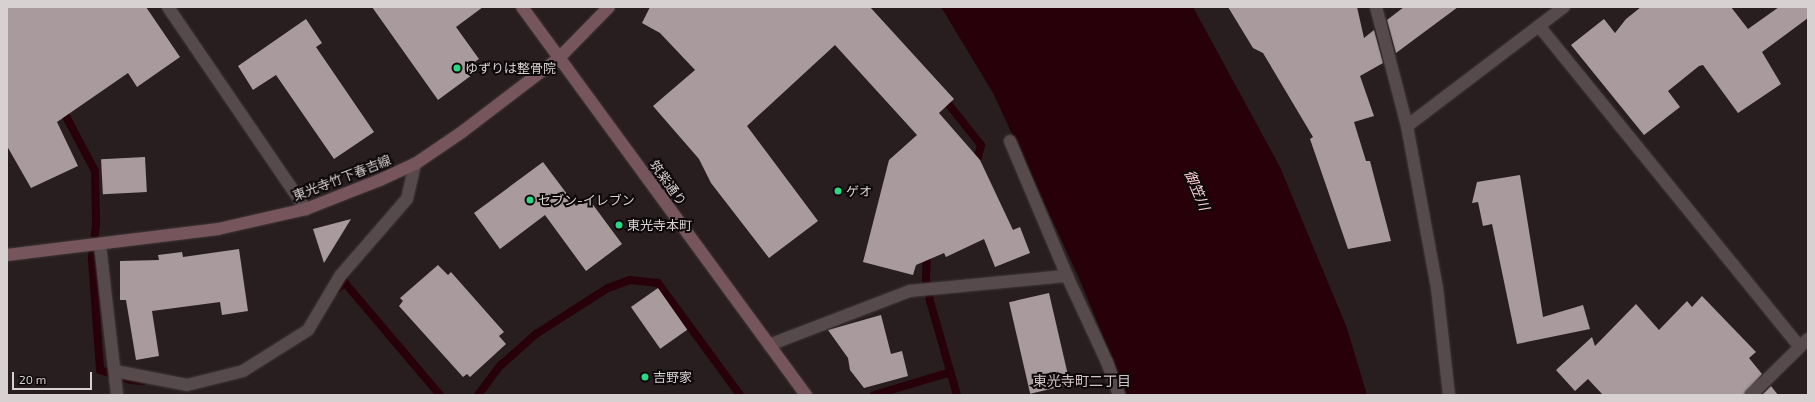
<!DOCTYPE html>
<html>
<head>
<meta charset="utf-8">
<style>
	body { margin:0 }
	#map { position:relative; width:1815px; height:402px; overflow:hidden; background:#281e20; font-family:"Exo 2","Noto Sans JP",sans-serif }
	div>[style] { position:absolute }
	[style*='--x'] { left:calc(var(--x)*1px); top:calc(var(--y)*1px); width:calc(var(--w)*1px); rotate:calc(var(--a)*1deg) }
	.water>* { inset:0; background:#27000a }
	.stream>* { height:8px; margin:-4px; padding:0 4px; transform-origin:4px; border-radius:4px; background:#27000a }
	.building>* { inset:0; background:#a99b9d; transform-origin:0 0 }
	.roads { filter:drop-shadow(0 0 1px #413839) drop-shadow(0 0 1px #413839) }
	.street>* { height:12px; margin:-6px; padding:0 6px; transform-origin:6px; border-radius:6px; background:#564a4c }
	.secondary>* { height:12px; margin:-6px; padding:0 6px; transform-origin:6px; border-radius:6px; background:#76565c }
	.dots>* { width:11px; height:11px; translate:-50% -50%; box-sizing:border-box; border:2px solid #0e090a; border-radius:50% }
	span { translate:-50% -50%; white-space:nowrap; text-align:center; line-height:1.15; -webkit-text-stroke:4px #0e090a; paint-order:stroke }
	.poi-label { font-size:13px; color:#d8d1d2 }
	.left { translate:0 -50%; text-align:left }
	.street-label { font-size:13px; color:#d8d1d2 }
	.water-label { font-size:14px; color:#fcd0d8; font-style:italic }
	.neighbourhood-label { font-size:14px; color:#d3c4c7 }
	.frame { position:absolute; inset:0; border:8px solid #d8d1d2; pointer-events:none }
	.scale { position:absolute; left:12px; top:372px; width:80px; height:18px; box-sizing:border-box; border:2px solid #d8d1d2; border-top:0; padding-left:5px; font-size:12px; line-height:14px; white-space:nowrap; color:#d8d1d2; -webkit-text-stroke:3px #0e090a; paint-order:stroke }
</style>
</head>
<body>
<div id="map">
	<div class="water">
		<div style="clip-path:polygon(941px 7px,1193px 7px,1280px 167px,1347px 328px,1367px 395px,1127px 395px,1080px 280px,993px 93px)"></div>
	</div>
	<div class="stream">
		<div style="--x:942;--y:96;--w:63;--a:51.5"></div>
		<div style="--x:981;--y:145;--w:12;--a:104"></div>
		<div style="--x:978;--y:157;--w:11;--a:135"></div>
		<div style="--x:61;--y:107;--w:72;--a:62"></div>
		<div style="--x:95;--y:171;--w:54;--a:88.9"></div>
		<div style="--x:96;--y:225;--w:35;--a:97"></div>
		<div style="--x:92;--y:260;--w:110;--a:85.8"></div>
		<div style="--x:100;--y:370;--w:33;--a:18"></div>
		<div style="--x:131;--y:380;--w:12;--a:5"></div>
		<div style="--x:927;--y:250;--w:30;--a:92"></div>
		<div style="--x:926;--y:280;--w:21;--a:79"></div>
		<div style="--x:930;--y:301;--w:98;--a:74"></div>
		<div style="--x:334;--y:291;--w:14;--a:-36"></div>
		<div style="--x:345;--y:283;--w:147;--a:49.7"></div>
		<div style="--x:478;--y:395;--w:38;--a:-53"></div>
		<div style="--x:501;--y:365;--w:47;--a:-41.5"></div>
		<div style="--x:536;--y:334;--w:85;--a:-32.6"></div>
		<div style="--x:608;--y:288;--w:23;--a:-20"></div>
		<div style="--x:630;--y:280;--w:28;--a:6"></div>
		<div style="--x:658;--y:283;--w:139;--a:53.8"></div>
		<div style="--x:874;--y:395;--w:80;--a:-16.6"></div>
	</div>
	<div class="building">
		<div style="clip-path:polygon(7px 7px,146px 7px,180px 57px,137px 87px,128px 73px,57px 122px,78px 166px,31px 188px,7px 146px)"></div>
		<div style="clip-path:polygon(372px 7px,483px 7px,456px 27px,479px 59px,473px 63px,476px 72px,438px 100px)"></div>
		<div style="clip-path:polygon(650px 7px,870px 7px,954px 99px,939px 113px,980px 160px,1013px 230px,1020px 227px,1030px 253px,995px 267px,984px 239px,946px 257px,944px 253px,916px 265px,913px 275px,863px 262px,889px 160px,917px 135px,835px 45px,747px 126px,818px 221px,769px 258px,711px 183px,699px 159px,653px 106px,695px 70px,660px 33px,642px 23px)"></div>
		<div style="clip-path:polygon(1228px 7px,1357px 7px,1364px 38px,1374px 30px,1383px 63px,1360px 76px,1374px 116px,1354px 122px,1366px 161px,1370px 161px,1391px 241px,1348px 249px,1310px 139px,1313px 137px,1263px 53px,1253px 48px)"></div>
		<div style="clip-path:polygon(1404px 7px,1458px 7px,1396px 53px,1387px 20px)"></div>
		<div style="clip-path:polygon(1641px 7px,1731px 7px,1748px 29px,1779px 7px,1808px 7px,1808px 18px,1762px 52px,1781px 84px,1738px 113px,1703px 65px,1699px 66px,1668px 91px,1680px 107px,1644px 135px,1571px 45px,1604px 19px,1615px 33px,1626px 19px)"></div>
		<div style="clip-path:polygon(306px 19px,322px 43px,316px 47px,374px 132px,334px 159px,276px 75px,253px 90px,238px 66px)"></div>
		<div style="left:145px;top:157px;width:35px;height:44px;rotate:87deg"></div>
		<div style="clip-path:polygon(543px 162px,576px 206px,588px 198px,622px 244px,586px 271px,545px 215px,500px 249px,474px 213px)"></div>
		<div style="clip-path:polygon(1520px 175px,1543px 317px,1583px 305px,1590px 329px,1517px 344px,1492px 224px,1483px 226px,1478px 202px,1472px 203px,1477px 182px)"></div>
		<div style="clip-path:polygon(351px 219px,324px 263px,313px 229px)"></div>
		<div style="clip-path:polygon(239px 249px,248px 311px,222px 315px,220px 302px,152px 311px,159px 356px,136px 360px,126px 300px,120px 300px,120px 261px,159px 260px,158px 255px,182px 252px,183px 257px)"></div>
		<div style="clip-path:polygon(438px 265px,448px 275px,451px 272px,504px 332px,499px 336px,506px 344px,470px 377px,467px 374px,463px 377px,399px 306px,403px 301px,400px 298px)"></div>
		<div style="left:658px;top:288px;width:51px;height:33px;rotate:55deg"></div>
		<div style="left:1049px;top:293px;width:94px;height:41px;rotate:77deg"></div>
		<div style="clip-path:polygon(1702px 296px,1756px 352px,1749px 358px,1762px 374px,1744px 395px,1603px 395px,1588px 379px,1575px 391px,1556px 370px,1592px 337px,1595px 346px,1636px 304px,1659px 330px,1687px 301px,1692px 307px)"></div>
		<div style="clip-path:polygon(881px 315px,891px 354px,902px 351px,908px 376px,864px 388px,850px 370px,848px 358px,828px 330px)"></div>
		<div style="clip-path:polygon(1771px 386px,1778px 395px,1762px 395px)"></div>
	</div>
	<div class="roads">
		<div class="street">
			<div style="--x:168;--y:7;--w:245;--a:55.7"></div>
			<div style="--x:1376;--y:7;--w:123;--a:75.4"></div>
			<div style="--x:1407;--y:126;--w:165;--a:79.5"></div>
			<div style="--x:1437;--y:288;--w:108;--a:83.6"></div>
			<div style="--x:1539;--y:26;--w:412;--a:50.9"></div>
			<div style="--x:1407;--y:126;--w:197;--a:-37.2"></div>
			<div style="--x:1010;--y:141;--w:147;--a:67.1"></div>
			<div style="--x:100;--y:245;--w:151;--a:83.5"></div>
			<div style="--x:769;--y:345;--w:151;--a:-21"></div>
			<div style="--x:910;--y:291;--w:158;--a:-5.5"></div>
			<div style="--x:1067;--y:276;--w:95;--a:65.1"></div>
			<div style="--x:1107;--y:362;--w:35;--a:70"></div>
			<div style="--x:115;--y:371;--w:73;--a:11"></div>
			<div style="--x:187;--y:385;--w:58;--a:-14"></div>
			<div style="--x:243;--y:371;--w:77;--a:-32.2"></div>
			<div style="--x:308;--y:330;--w:63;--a:-59.3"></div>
			<div style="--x:340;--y:276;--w:102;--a:-49"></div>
			<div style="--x:407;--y:199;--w:36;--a:-77"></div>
			<div style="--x:1751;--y:395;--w:80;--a:-44.5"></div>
		</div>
		<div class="secondary">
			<div style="--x:522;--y:7;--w:481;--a:53.8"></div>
			<div style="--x:7;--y:255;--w:213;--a:-7"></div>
			<div style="--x:218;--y:229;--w:90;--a:-12.8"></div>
			<div style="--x:306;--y:209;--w:79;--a:-21.4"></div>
			<div style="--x:380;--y:180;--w:38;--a:-25"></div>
			<div style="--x:415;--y:164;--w:57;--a:-34.2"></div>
			<div style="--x:462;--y:132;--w:122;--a:-37.3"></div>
			<div style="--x:559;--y:58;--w:71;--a:-45.6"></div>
		</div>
	</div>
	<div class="dots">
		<div style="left:457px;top:68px;background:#28d885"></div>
		<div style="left:838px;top:191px;background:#28d885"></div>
		<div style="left:530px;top:200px;background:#28d885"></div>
		<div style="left:619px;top:225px;background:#28d885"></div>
		<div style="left:645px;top:377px;background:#28d885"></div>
	</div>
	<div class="poi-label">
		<span class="left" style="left:465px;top:68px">ゆずりは整骨院</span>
		<span class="left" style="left:846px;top:191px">ゲオ</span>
		<span class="left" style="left:538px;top:200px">セブン-イレブン</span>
		<span class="left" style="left:627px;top:225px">東光寺本町</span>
		<span class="left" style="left:653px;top:377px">吉野家</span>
	</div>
	<div class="street-label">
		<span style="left:342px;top:178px;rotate:-21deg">東光寺竹下春吉線</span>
		<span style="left:668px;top:183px;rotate:54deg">筑紫通り</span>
	</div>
	<div class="water-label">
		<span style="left:1197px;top:190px;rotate:67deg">御笠川</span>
	</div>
	<div class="neighbourhood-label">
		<span style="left:1082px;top:381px">東光寺町二丁目</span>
	</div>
	<div class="frame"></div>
	<div class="scale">20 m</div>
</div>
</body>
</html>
